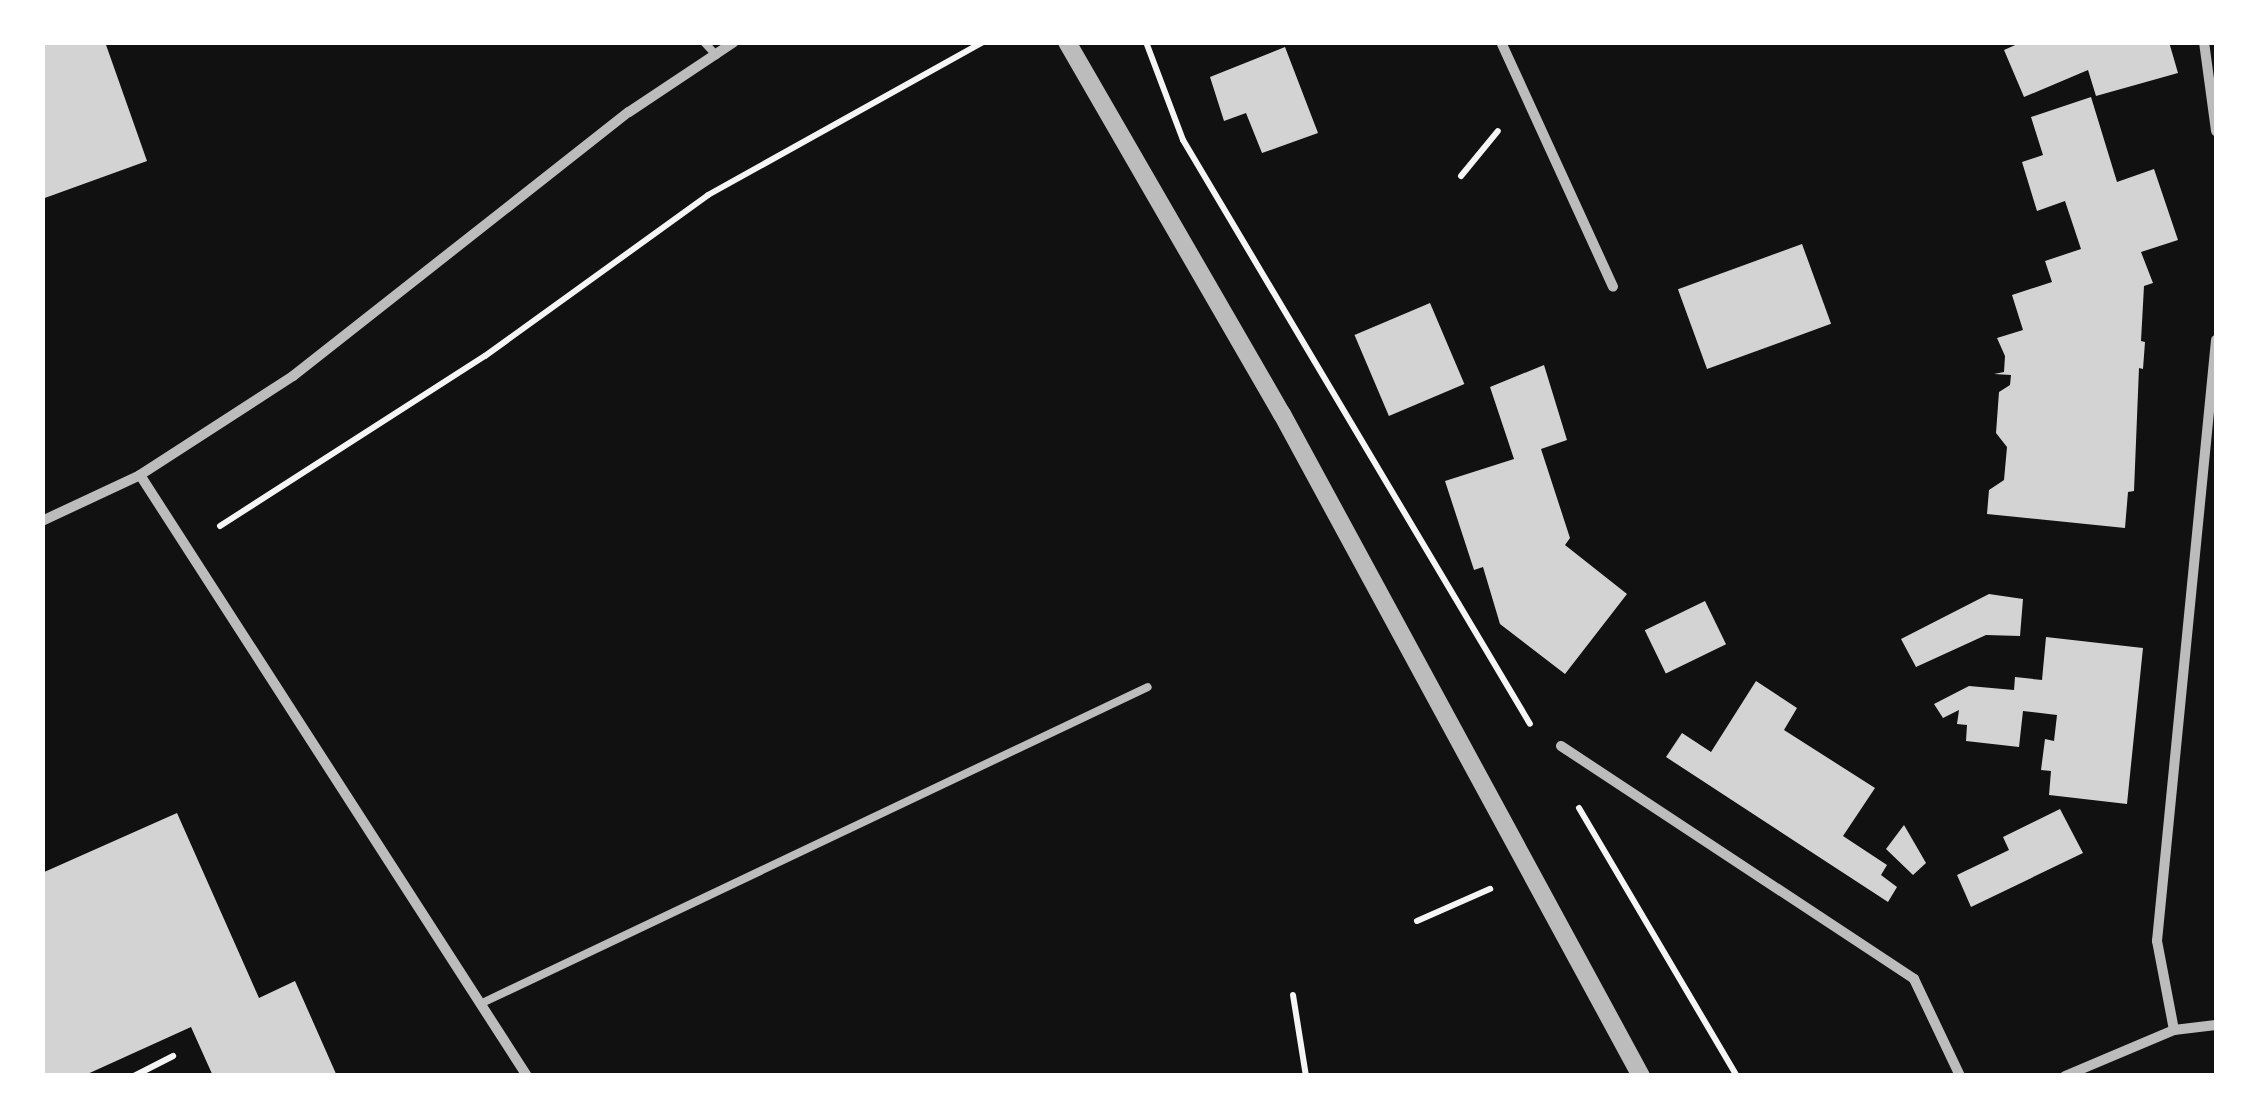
<!DOCTYPE html>
<html>
<head>
<meta charset="utf-8">
<style>
	body { margin:0 }
	#map { position:relative; width:2259px; height:1118px; overflow:hidden; background:#111; font-family:"PT Sans",sans-serif }
	div>[style] { position:absolute }
	[style*='--x'] { left:calc(var(--x)*1px); top:calc(var(--y)*1px); width:calc(var(--w)*1px); rotate:calc(var(--a)*1deg) }
	.building>* { inset:0; background:#d3d3d3; transform-origin:0 0 }
	.path>* { height:6px; margin:-3px; padding:0 3px; transform-origin:3px; border-radius:3px; background:#f5f5f5 }
	.service>* { height:8px; margin:-4px; padding:0 4px; transform-origin:4px; border-radius:4px; background:#bcbcbc }
	.minor>* { height:10px; margin:-5px; padding:0 5px; transform-origin:5px; border-radius:5px; background:#bcbcbc }
	.tertiary>* { height:18px; margin:-9px; padding:0 9px; transform-origin:9px; border-radius:9px; background:#bcbcbc }
	span { translate:-50% -50%; white-space:nowrap; text-align:center; line-height:1.15; -webkit-text-stroke:9px #fff; paint-order:stroke }
	.frame { position:absolute; inset:0; border:45px solid #fff; pointer-events:none }
</style>
</head>
<body>
<div id="map">
	<div class="building">
		<div style="clip-path:polygon(42px 42px,105px 42px,147px 161px,42px 199px)"></div>
		<div style="clip-path:polygon(2022px 42px,2169px 42px,2178px 73px,2096px 96px,2088px 70px,2024px 97px,2004px 50px)"></div>
		<div style="clip-path:polygon(1285px 47px,1318px 133px,1262px 153px,1246px 113px,1224px 121px,1210px 77px)"></div>
		<div style="clip-path:polygon(2091px 97px,2117px 182px,2154px 169px,2178px 240px,2141px 252px,2153px 283px,2144px 286px,2141px 341px,2145px 342px,2143px 369px,2139px 368px,2134px 491px,2128px 492px,2125px 528px,1987px 514px,1989px 490px,2004px 480px,2007px 447px,1996px 433px,1999px 392px,2010px 385px,2011px 375px,1994px 374px,2004px 372px,2005px 356px,1997px 338px,2023px 330px,2012px 295px,2052px 282px,2045px 261px,2081px 249px,2065px 201px,2037px 211px,2022px 162px,2043px 155px,2031px 117px)"></div>
		<div style="left:1802px;top:244px;width:85px;height:132px;rotate:70deg"></div>
		<div style="left:1430px;top:303px;width:88px;height:82px;rotate:67deg"></div>
		<div style="clip-path:polygon(1544px 365px,1567px 440px,1541px 449px,1570px 538px,1565px 545px,1627px 594px,1565px 674px,1500px 624px,1483px 567px,1474px 570px,1445px 481px,1514px 459px,1490px 387px)"></div>
		<div style="clip-path:polygon(1989px 594px,2023px 599px,2020px 636px,1986px 635px,1916px 667px,1901px 639px)"></div>
		<div style="left:1705px;top:601px;width:48px;height:67px;rotate:64deg"></div>
		<div style="clip-path:polygon(2046px 637px,2143px 648px,2127px 804px,2049px 795px,2051px 771px,2041px 770px,2045px 739px,2054px 741px,2057px 715px,2023px 711px,2019px 747px,1966px 741px,1967px 725px,1957px 724px,1959px 710px,1943px 718px,1934px 704px,1969px 686px,2014px 690px,2015px 677px,2042px 680px)"></div>
		<div style="clip-path:polygon(1756px 681px,1797px 708px,1784px 730px,1875px 788px,1843px 836px,1887px 865px,1881px 875px,1897px 887px,1888px 902px,1666px 757px,1682px 733px,1711px 752px)"></div>
		<div style="clip-path:polygon(2060px 809px,2083px 853px,1971px 907px,1957px 875px,2009px 850px,2003px 837px)"></div>
		<div style="clip-path:polygon(177px 813px,259px 998px,295px 981px,337px 1076px,213px 1076px,191px 1027px,83px 1076px,42px 1076px,42px 873px)"></div>
		<div style="clip-path:polygon(1904px 825px,1926px 863px,1913px 875px,1886px 849px)"></div>
	</div>
	<div class="path">
		<div style="--x:1146;--y:42;--w:105;--a:69.3"></div>
		<div style="--x:1183;--y:140;--w:679;--a:59.28"></div>
		<div style="--x:1461;--y:176;--w:58;--a:-50.6"></div>
		<div style="--x:220;--y:526;--w:315;--a:-32.7"></div>
		<div style="--x:485;--y:356;--w:275;--a:-35.8"></div>
		<div style="--x:708;--y:195;--w:315;--a:-29.1"></div>
		<div style="--x:1579;--y:808;--w:311;--a:59.5"></div>
		<div style="--x:1417;--y:921;--w:80;--a:-23.7"></div>
		<div style="--x:1293;--y:995;--w:82;--a:80.9"></div>
		<div style="--x:134;--y:1076;--w:44;--a:-27.1"></div>
	</div>
	<div class="service">
		<div style="--x:704;--y:42;--w:18;--a:47"></div>
		<div style="--x:480;--y:1004;--w:739;--a:-25.39"></div>
	</div>
	<div class="minor">
		<div style="--x:1501;--y:42;--w:269;--a:65.4"></div>
		<div style="--x:2204;--y:42;--w:90;--a:82.3"></div>
		<div style="--x:140;--y:475;--w:715;--a:57.22"></div>
		<div style="--x:42;--y:521;--w:108;--a:-25.1"></div>
		<div style="--x:140;--y:475;--w:182;--a:-32.9"></div>
		<div style="--x:293;--y:376;--w:427;--a:-38.2"></div>
		<div style="--x:629;--y:112;--w:126;--a:-33.7"></div>
		<div style="--x:1561;--y:746;--w:423;--a:33.4"></div>
		<div style="--x:1914;--y:979;--w:107;--a:64.6"></div>
		<div style="--x:2174;--y:1030;--w:91;--a:-100.8"></div>
		<div style="--x:2157;--y:941;--w:604;--a:-84.39"></div>
		<div style="--x:2065;--y:1076;--w:118;--a:-22.9"></div>
		<div style="--x:2174;--y:1030;--w:42;--a:-6.8"></div>
	</div>
	<div class="tertiary">
		<div style="--x:1067;--y:42;--w:430;--a:60"></div>
		<div style="--x:1282;--y:414;--w:753;--a:61.53"></div>
	</div>
	<div class="frame"></div>
</div>
</body>
</html>
